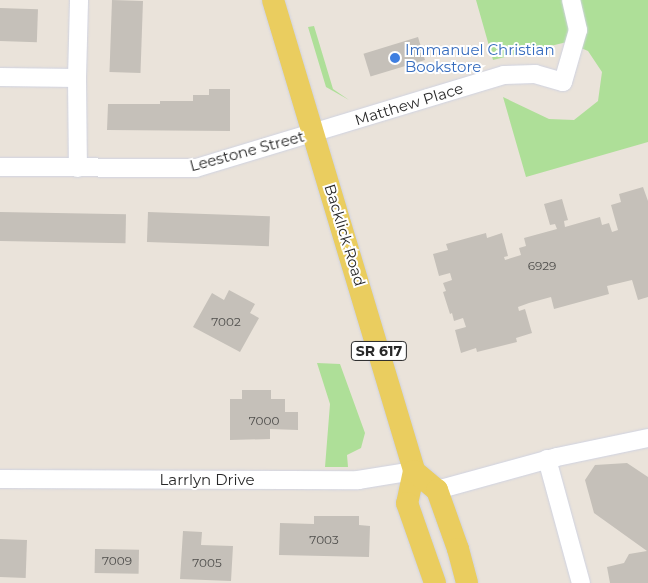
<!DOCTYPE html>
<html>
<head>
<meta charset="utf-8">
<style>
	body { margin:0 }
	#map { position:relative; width:648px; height:583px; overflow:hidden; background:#eae3da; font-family:Montserrat,sans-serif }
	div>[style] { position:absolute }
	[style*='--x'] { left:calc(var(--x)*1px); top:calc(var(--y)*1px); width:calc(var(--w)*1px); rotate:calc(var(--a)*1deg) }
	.green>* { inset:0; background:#aedf98 }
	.building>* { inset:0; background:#c5c0b9; transform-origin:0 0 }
	.roads { filter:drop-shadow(0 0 1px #cfd2e0) drop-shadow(0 0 1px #cfd2e0) }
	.minor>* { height:18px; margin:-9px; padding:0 9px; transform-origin:9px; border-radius:9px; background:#fff }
	.major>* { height:22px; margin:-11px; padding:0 11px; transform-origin:11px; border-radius:11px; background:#eacd5f }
	.dots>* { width:14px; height:14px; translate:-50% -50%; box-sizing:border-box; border:2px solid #fff; border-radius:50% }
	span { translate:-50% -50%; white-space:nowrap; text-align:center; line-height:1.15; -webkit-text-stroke:4px #fff; paint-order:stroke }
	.number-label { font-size:12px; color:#4f4e4c }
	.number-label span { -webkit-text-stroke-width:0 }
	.shield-label span { padding:1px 4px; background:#fff; border:1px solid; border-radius:4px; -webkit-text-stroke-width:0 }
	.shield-label { font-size:14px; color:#282828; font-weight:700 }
	.shop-label { font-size:15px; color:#366cbe }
	.left { translate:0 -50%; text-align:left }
	.street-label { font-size:15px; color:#282828 }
</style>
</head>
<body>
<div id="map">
	<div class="green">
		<div style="clip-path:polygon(476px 0,648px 0,648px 142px,526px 177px,503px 97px,549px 119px,574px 120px,598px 101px,602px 72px,588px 51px,567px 42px,493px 60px)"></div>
		<div style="clip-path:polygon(314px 26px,333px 89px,349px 100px,326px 87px,308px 27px)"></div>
		<div style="clip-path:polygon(317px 363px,340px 364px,365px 433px,361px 448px,347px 455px,348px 467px,325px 467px,330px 404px)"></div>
	</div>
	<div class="building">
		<div style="left:112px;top:0;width:31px;height:72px;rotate:2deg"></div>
		<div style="left:0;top:8px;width:38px;height:33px;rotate:2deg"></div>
		<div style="left:418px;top:37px;width:24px;height:57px;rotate:73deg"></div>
		<div style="clip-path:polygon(209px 89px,230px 89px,230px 131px,107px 130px,108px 104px,160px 104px,160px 101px,193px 101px,193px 95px,209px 95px)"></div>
		<div style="clip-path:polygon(643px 187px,648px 201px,648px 297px,638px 300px,632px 280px,607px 286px,609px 294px,554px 309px,551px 297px,529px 303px,518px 307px,519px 311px,525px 309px,532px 333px,516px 338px,517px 342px,477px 352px,476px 348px,461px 353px,455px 330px,466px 327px,463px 318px,454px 321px,452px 313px,450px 314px,443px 292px,446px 291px,443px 283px,452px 280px,450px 273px,439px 276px,433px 254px,448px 250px,446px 244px,486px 233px,487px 238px,502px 233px,508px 256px,504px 257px,505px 260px,521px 255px,519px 248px,526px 246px,524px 238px,557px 229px,555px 224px,550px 225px,544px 204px,562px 199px,568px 220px,564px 221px,565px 227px,600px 217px,602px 225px,609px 223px,612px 232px,618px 230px,611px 205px,621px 202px,619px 194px)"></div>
		<div style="left:0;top:212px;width:126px;height:29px;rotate:1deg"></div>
		<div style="left:148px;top:212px;width:122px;height:30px;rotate:2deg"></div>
		<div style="clip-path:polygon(229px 290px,255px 304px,250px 313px,259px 318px,240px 352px,193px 327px,212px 293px,224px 300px)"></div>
		<div style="clip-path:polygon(242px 390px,271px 390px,271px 399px,285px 399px,285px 412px,298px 412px,298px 430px,270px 429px,270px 439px,230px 440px,230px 399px,242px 399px)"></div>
		<div style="clip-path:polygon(627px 463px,648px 477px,648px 583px,610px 583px,607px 567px,624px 563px,629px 554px,647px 551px,594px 513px,585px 480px,595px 465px)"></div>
		<div style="clip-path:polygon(314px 516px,359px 516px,359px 525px,370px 526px,369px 557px,279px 555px,280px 523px,314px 524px)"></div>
		<div style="clip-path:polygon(183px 531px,202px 532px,201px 545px,233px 546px,231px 581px,180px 579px)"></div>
		<div style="left:0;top:539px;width:27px;height:38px;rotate:2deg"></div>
		<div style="left:95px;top:549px;width:44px;height:24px;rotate:1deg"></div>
	</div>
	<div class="roads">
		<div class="minor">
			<div style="--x:0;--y:77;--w:77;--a:0.7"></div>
			<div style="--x:77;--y:78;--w:90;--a:89.4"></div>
			<div style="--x:77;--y:78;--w:78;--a:-88.5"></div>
			<div style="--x:0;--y:167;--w:196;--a:0.3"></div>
			<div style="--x:196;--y:168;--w:322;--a:-16.8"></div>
			<div style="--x:504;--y:75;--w:31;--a:-2"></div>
			<div style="--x:535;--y:74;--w:29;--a:16"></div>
			<div style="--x:563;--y:82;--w:54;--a:-73.9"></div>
			<div style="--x:578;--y:30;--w:31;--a:-103"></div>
			<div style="--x:547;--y:459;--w:129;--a:74.7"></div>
			<div style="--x:0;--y:479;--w:358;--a:0.2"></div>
			<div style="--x:358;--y:480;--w:57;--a:-9.1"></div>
			<div style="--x:437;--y:490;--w:124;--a:-15.4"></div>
			<div style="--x:557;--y:457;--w:93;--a:-11.8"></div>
		</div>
		<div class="major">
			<div style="--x:273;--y:0;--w:492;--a:73.3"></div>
			<div style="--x:414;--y:471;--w:33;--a:102"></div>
			<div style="--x:407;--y:503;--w:85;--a:70.7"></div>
			<div style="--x:414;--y:471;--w:30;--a:40"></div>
			<div style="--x:437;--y:490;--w:63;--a:70.4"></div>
			<div style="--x:458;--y:549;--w:35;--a:75"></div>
		</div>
	</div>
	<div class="dots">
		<div style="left:395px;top:58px;background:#3f7fe0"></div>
	</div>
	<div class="number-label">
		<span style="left:542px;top:266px">6929</span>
		<span style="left:226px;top:322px">7002</span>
		<span style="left:264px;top:421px">7000</span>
		<span style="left:324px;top:540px">7003</span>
		<span style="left:117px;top:561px">7009</span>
		<span style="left:207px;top:563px">7005</span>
	</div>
	<div class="shield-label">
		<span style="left:379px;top:351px">SR 617</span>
	</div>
	<div class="shop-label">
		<span class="left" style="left:405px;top:58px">Immanuel Christian<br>Bookstore</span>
	</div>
	<div class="street-label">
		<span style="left:409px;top:104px;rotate:-17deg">Matthew Place</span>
		<span style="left:247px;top:151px;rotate:-15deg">Leestone Street</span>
		<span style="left:345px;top:235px;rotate:73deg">Backlick Road</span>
		<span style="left:207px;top:480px">Larrlyn Drive</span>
	</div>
</div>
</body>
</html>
